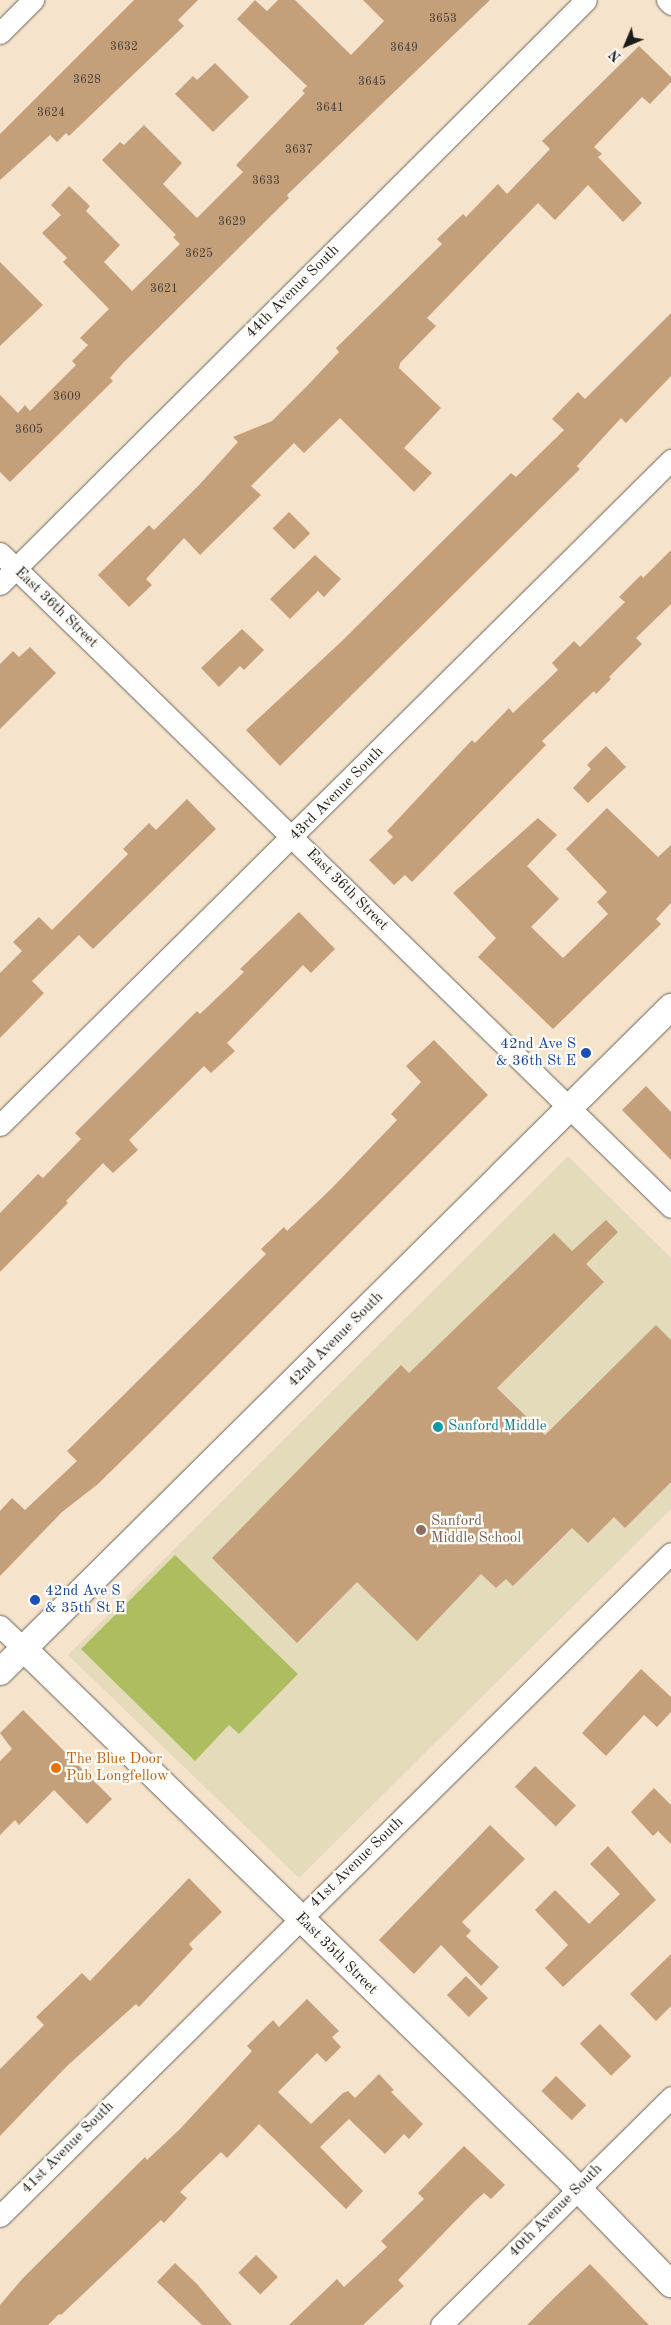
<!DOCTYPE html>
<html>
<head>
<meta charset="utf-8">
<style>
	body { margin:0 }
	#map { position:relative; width:671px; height:2325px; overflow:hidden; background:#f6e3cb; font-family:"Old Standard TT",serif }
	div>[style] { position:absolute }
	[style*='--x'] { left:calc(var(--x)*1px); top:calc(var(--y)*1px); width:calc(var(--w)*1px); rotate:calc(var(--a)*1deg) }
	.built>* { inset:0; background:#e4dbba }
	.green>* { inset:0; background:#adbd5f }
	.building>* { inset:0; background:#c4a07a; transform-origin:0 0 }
	.roads { filter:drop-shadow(0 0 1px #686259) drop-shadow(0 0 1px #686259) }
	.minor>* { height:21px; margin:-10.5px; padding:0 10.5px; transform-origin:10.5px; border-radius:10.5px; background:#fff }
	.tertiary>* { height:26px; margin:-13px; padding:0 13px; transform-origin:13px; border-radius:13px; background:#fff }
	.dots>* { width:14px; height:14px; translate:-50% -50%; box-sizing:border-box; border:2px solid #fdfcf7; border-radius:50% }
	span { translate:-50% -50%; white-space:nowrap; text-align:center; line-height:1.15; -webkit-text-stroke:4.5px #fdfcf7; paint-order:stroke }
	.number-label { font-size:12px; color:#463d34 }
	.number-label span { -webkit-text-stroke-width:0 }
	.street-label { font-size:15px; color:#1c1c1c }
	.transit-label { font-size:15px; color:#164399 }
	.right { translate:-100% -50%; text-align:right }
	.left { translate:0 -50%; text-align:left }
	.culture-label { font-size:15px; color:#0d838f }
	.education-label { font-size:15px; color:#785e54 }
	.food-label { font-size:15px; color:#c56008 }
	.north { position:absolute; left:601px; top:20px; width:50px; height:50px; -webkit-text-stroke:4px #fdfcf7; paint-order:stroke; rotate:225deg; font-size:14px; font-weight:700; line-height:20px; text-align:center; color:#1c1c1c }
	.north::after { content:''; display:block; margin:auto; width:18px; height:22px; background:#1c1c1c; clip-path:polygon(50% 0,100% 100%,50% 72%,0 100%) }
</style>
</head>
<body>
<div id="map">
	<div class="built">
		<div style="clip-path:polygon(568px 1156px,671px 1258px,671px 1509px,299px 1878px,68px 1655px)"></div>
	</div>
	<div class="green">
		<div style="clip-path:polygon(175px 1555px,298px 1674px,239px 1734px,229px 1725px,195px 1761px,81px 1649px)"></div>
	</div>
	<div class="building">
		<div style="clip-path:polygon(134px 0,198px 0,178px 20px,184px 26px,69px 136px,66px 133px,57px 142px,50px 135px,0 180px,0 134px)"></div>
		<div style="clip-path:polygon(255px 0,267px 11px,278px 0,295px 0,351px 55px,384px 21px,363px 0,490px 0,287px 195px,289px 198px,123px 363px,110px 378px,113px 381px,10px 482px,0 472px,0 395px,18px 413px,25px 405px,30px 411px,76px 365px,72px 361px,88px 345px,80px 338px,109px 309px,63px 262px,67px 258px,42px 233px,61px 215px,51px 205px,69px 186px,90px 206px,86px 211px,120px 245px,104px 262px,132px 291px,180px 244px,173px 237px,176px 235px,102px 160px,120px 142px,124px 145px,144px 125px,182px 163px,163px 184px,197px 218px,243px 172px,236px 165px,305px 93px,302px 91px,307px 86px,237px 19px)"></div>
		<div style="clip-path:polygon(639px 46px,671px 77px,671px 82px,650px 104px,642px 97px,594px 147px,602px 154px,598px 157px,642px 203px,623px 222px,588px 185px,555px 220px,538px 203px,427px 318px,436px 326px,400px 363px,399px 368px,441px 408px,404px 448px,432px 473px,414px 492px,340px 418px,304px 453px,294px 443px,251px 486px,261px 495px,200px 555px,184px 538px,146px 579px,152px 585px,129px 607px,98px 575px,149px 525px,154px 530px,200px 484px,238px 442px,233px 437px,272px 421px,308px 385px,339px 352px,336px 348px,442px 244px,437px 239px,463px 214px,466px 217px,498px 184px,507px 194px,550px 149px,542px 141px)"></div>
		<div style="clip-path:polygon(215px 63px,249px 97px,213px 132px,175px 94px,193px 76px,197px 80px)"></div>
		<div style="clip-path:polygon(0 262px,43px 305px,0 346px)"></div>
		<div style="clip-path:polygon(671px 313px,671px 376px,626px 423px,621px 418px,577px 466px,580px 469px,280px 766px,246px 730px,342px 641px,511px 473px,516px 477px,564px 430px,552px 419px,578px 392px,585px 399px)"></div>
		<div style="left:289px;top:512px;width:30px;height:23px;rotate:45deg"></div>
		<div style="clip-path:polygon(671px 550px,671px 604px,636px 638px,642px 644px,609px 677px,611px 679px,596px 694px,594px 691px,542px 741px,546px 745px,412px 882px,405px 875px,394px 885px,369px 860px,393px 837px,387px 831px,472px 740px,475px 743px,509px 708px,513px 713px,558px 670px,552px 663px,574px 641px,580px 647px,625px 602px,619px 597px,641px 575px,643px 578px)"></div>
		<div style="clip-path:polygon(315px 555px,341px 579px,324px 597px,318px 591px,290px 619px,270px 599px)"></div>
		<div style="clip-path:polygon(242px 629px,264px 650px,244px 670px,240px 666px,219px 687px,201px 668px)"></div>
		<div style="clip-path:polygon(30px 647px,56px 673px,0 729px,0 664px,13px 651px,19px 657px)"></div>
		<div style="clip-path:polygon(606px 746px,626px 767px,588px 803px,573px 788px,591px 769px,587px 765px)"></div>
		<div style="clip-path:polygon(187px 799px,216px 829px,93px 949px,79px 935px,32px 981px,44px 993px,0 1038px,0 973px,22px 951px,13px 942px,39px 917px,52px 930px,128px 854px,123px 849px,149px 823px,156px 830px)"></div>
		<div style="clip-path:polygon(607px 808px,658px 857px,671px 845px,671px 903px,656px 919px,661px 924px,553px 1029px,478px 957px,496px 938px,453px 893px,538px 818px,557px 835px,527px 866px,559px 899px,531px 927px,563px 958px,608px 914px,597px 902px,607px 892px,566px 849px)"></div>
		<div style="clip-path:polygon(299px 912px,335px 949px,311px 973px,303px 965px,227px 1043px,235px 1051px,211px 1073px,204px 1066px,129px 1140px,138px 1150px,113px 1173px,103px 1163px,66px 1201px,68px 1203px,0 1272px,0 1213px,38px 1174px,43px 1178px,81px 1139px,75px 1133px,197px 1011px,200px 1014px,244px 972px,240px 969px)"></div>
		<div style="clip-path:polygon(434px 1040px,488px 1095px,154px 1429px,98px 1484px,62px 1512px,0 1576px,0 1511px,12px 1498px,25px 1510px,77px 1461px,67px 1451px,266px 1254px,261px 1249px,284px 1227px,287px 1231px,332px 1188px,397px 1120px,391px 1114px,421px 1082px,406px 1066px)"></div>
		<div style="clip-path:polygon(646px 1086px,671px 1112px,671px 1160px,622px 1110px)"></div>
		<div style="clip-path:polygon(606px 1220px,618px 1232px,586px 1264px,604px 1282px,497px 1388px,545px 1435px,656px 1325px,671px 1340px,671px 1482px,625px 1528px,614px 1517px,588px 1543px,572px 1528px,513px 1586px,506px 1579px,496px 1588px,481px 1574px,417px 1641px,357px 1582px,297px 1643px,212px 1558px,401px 1365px,409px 1373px,554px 1233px,572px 1251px)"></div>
		<div style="clip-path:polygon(641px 1669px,671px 1697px,671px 1712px,657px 1727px,644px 1715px,606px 1756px,582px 1733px)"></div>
		<div style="clip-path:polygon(23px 1710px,112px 1799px,87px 1824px,54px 1790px,19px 1825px,15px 1820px,0 1835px,0 1761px,12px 1749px,0 1733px)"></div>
		<div style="left:535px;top:1766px;width:57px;height:29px;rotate:44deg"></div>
		<div style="clip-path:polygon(654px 1788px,671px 1805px,671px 1844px,658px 1831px,653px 1836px,631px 1812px)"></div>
		<div style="clip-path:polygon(490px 1825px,525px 1859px,462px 1922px,471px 1931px,466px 1936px,499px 1967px,481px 1986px,441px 1945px,414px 1974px,379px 1940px)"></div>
		<div style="clip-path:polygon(608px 1846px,656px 1900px,563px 1987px,545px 1968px,568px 1945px,535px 1910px,555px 1890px,589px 1924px,620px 1894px,590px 1864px)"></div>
		<div style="clip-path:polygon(189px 1878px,222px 1912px,189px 1944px,193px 1949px,139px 2007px,136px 2004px,67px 2066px,0 2136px,0 2069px,44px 2025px,36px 2017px,82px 1973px,90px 1981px)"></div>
		<div style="clip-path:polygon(671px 1954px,671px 2006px,656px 2021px,630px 1994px)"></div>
		<div style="left:466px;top:1976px;width:31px;height:27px;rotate:45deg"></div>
		<div style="clip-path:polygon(307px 1999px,339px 2031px,332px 2037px,341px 2047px,326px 2062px,317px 2053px,278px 2092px,311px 2124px,343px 2093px,348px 2091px,355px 2098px,379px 2074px,394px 2090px,391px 2092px,423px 2124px,409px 2139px,404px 2134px,385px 2154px,349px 2119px,320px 2147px,363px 2191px,346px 2209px,259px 2124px,227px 2158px,221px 2152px,180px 2192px,187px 2198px,164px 2223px,161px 2220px,61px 2315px,59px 2314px,48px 2325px,0 2325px,0 2305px,23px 2278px,145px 2157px,147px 2160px,180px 2129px,252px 2051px,247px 2046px,273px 2020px,279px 2027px)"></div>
		<div style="left:600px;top:2024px;width:45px;height:28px;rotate:46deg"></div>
		<div style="left:556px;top:2076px;width:42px;height:21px;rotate:44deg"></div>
		<div style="clip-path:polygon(464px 2146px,505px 2185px,491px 2199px,484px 2193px,472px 2204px,398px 2280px,404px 2286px,363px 2325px,289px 2325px,337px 2279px,344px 2287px,387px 2247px,381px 2241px,424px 2199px,418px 2193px)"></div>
		<div style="left:256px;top:2255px;width:31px;height:25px;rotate:45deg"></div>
		<div style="clip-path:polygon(175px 2263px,197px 2284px,232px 2325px,202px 2325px,157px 2282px)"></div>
		<div style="clip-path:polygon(590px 2264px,649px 2325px,527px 2325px,556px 2296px)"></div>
	</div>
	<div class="roads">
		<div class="minor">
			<div style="--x:667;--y:0;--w:6;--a:45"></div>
			<div style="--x:0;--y:33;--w:47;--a:-45"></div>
			<div style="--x:0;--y:553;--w:937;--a:44.26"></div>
			<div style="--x:0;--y:584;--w:827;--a:-44.9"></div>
			<div style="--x:0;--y:1125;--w:945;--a:-44.74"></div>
			<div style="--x:0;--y:1626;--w:33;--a:44"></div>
			<div style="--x:0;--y:2216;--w:943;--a:-44.66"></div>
			<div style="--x:441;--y:2325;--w:324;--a:-44.7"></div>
		</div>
		<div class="tertiary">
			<div style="--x:24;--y:1649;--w:749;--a:44.19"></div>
			<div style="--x:561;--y:2171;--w:158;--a:45.8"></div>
			<div style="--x:0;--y:1672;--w:945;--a:-44.74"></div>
		</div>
	</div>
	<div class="dots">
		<div style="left:586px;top:1053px;background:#1a4fb4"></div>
		<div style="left:438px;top:1427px;background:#0f9aa8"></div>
		<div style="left:421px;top:1530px;background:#8d6e63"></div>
		<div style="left:35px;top:1600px;background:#1a4fb4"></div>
		<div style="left:56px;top:1768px;background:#e8710a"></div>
	</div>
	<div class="number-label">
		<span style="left:443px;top:20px">3653</span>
		<span style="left:124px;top:48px">3632</span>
		<span style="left:404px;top:49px">3649</span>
		<span style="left:87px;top:81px">3628</span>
		<span style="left:372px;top:83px">3645</span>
		<span style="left:330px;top:109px">3641</span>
		<span style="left:51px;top:114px">3624</span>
		<span style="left:299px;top:151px">3637</span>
		<span style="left:266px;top:182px">3633</span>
		<span style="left:232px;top:223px">3629</span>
		<span style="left:199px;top:255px">3625</span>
		<span style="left:164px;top:290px">3621</span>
		<span style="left:67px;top:398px">3609</span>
		<span style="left:29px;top:431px">3605</span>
	</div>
	<div class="street-label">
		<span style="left:293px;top:292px;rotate:-45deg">44th Avenue South</span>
		<span style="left:56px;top:608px;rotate:44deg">East 36th Street</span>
		<span style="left:337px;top:794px;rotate:-45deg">43rd Avenue South</span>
		<span style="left:347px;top:890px;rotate:45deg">East 36th Street</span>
		<span style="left:336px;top:1340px;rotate:-45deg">42nd Avenue South</span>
		<span style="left:357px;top:1863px;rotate:-44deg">41st Avenue South</span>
		<span style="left:336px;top:1954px;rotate:45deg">East 35th Street</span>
		<span style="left:68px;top:2148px;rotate:-45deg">41st Avenue South</span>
		<span style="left:556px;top:2211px;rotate:-45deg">40th Avenue South</span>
	</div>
	<div class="transit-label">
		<span class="right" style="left:576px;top:1053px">42nd Ave S<br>&amp; 36th St E</span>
		<span class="left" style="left:45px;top:1600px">42nd Ave S<br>&amp; 35th St E</span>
	</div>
	<div class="culture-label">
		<span class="left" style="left:448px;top:1427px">Sanford Middle</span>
	</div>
	<div class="education-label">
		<span class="left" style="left:431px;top:1530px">Sanford<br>Middle School</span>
	</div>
	<div class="food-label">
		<span class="left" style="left:66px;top:1768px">The Blue Door<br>Pub Longfellow</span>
	</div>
	<div class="north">N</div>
</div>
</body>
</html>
